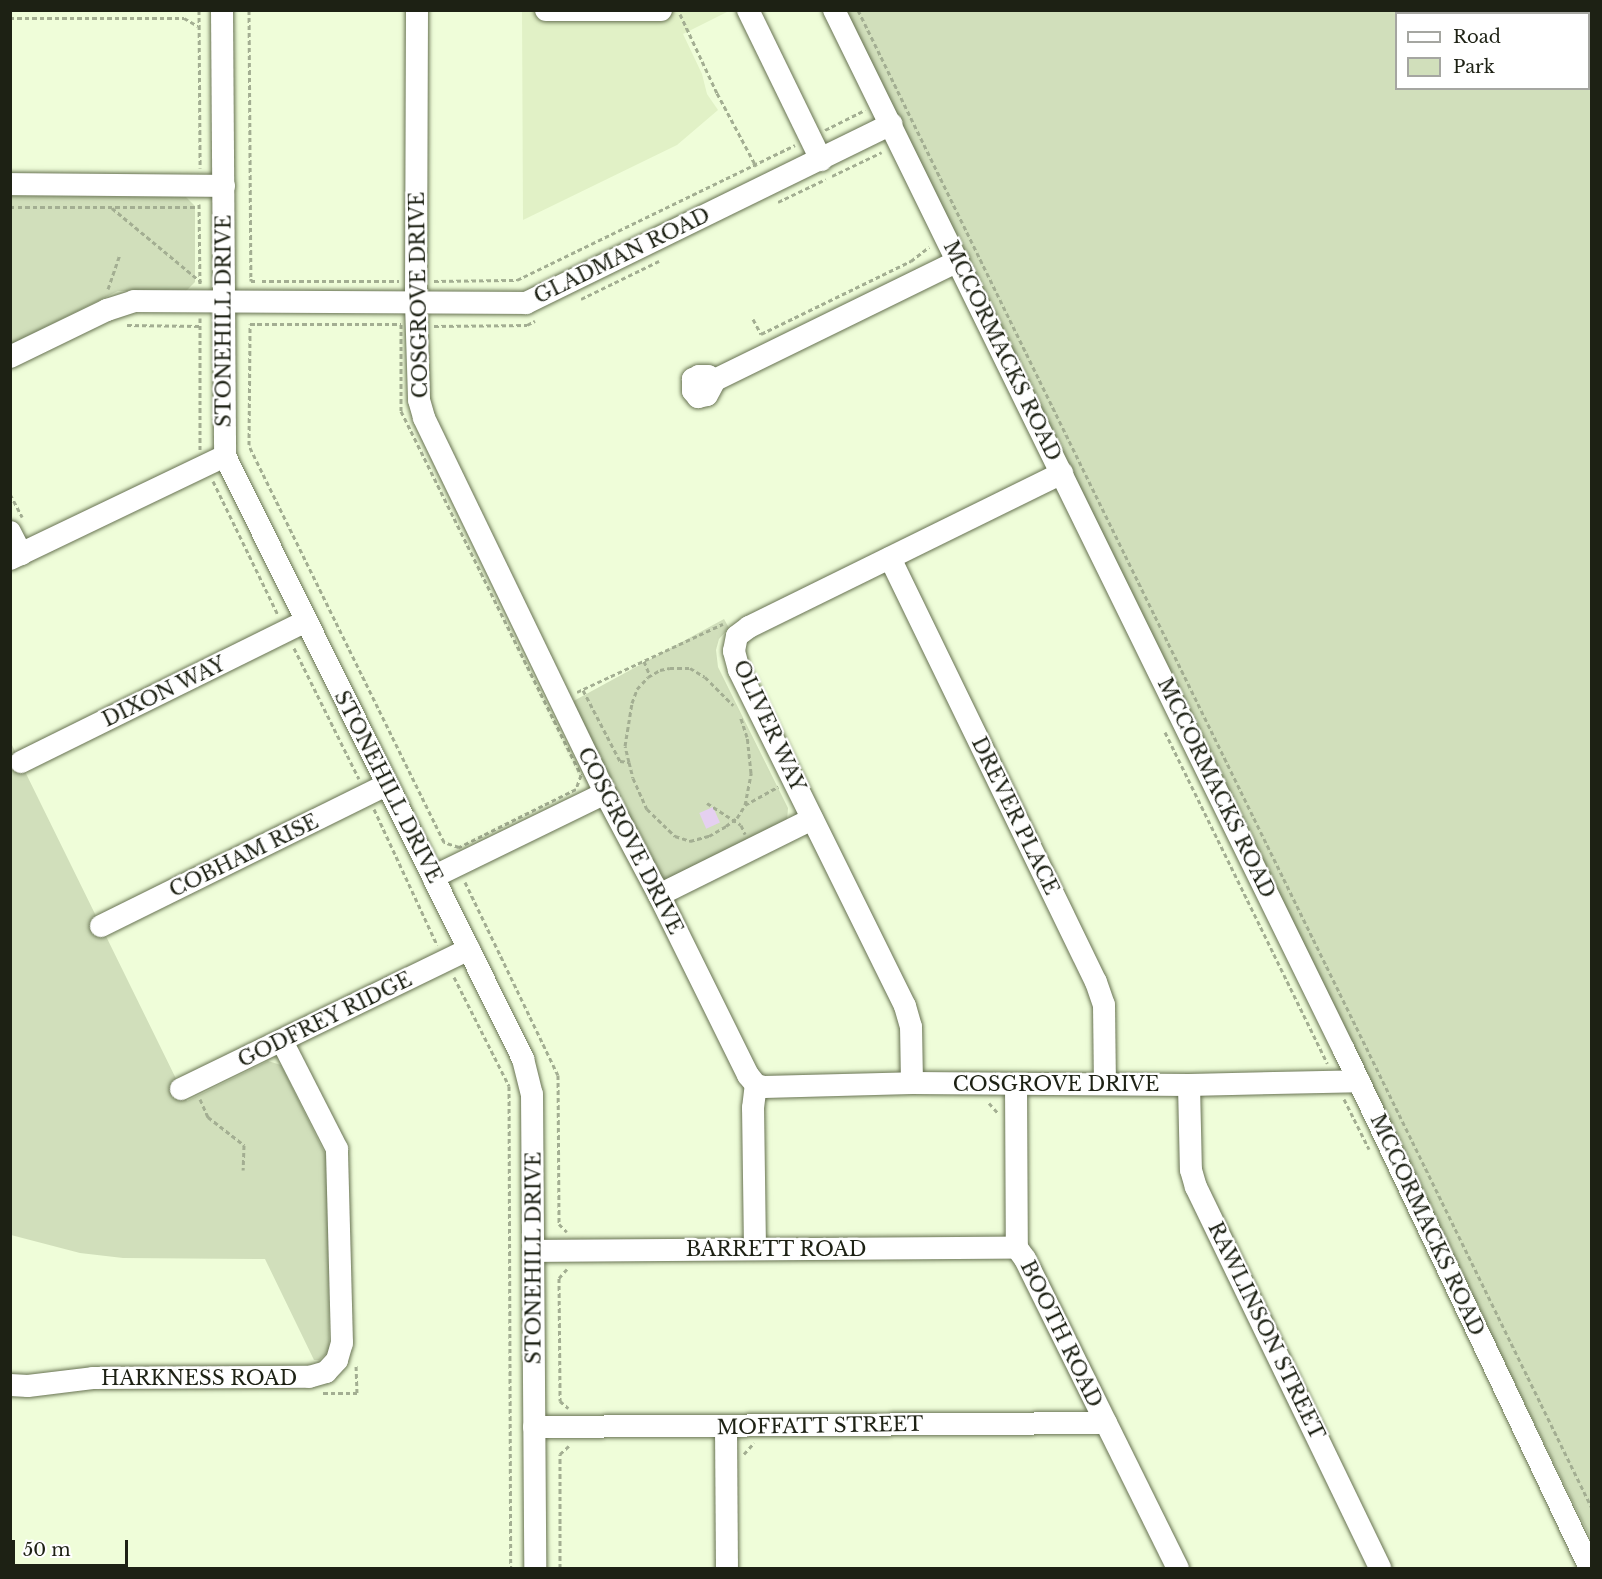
<!DOCTYPE html>
<html>
<head>
<meta charset="utf-8">
<style>
	body { margin:0 }
	#map { position:relative; width:1602px; height:1579px; overflow:hidden; background:#effdd9; font-family:"Libre Baskerville",serif }
	div>[style] { position:absolute }
	[style*='--x'] { left:calc(var(--x)*1px); top:calc(var(--y)*1px); width:calc(var(--w)*1px); rotate:calc(var(--a)*1deg) }
	.built>* { inset:0; background:#e1f1c6 }
	.green>* { inset:0; background:#d1dfbb }
	.building>* { inset:0; background:#e5d0f0; transform-origin:0 0 }
	.path>* { height:3px; margin-top:-1.5px; transform-origin:0; background:repeating-linear-gradient(90deg,#a3ae92 0 4.5px,transparent 0 7.5px) }
	.roads { filter:drop-shadow(0 0 2px #677252) drop-shadow(0 0 2px #677252) }
	.minor>* { height:22px; margin:-11px; padding:0 11px; transform-origin:11px; border-radius:11px; background:#fff }
	span { translate:-50% -50%; white-space:nowrap; text-align:center; line-height:1.15; -webkit-text-stroke:4.5px #fff; paint-order:stroke }
	.street-label { font-size:20px; color:#1d2114 }
	.frame { position:absolute; inset:0; border:12px solid #1d2114; pointer-events:none }
	.legend { position:absolute; left:1395px; top:12px; width:195px; height:78px; box-sizing:border-box; background:#fff; border:2px solid #a5a6a1; margin:0; padding:8px 10px; list-style:none; font-size:18px; color:#1d2114 }
	.legend li { display:flex; align-items:center; gap:12px; height:30px }
	.legend b { width:30px; border:2px solid #a5a6a1 }
	.scale { position:absolute; left:12px; top:1540px; width:116px; height:27px; box-sizing:border-box; border:3px solid #1d2114; border-top:0; padding-left:8px; font-size:18px; line-height:21px; white-space:nowrap; color:#1d2114; -webkit-text-stroke:4px #fff; paint-order:stroke }
</style>
</head>
<body>
<div id="map">
	<div class="built">
		<div style="clip-path:polygon(522px 11px,729px 11px,683px 34px,702px 74px,707px 94px,718px 110px,677px 145px,523px 220px)"></div>
	</div>
	<div class="green">
		<div style="clip-path:polygon(1547px 10px,1558px 13px,1396px 14px,1396px 88px,1588px 88px,1589px 21px,1591px 22px,1591px 1539px,846px 11px)"></div>
		<div style="clip-path:polygon(11px 196px,186px 197px,195px 206px,195px 282px,186px 291px,118px 291px,11px 344px)"></div>
		<div style="clip-path:polygon(724px 619px,729px 628px,719px 639px,716px 650px,718px 667px,788px 808px,787px 821px,660px 884px,568px 704px)"></div>
		<div style="clip-path:polygon(10px 741px,187px 1101px,268px 1061px,281px 1065px,328px 1160px,329px 1351px,319px 1360px,314px 1360px,265px 1259px,123px 1258px,80px 1253px,11px 1235px)"></div>
	</div>
	<div class="building">
		<div style="left:713px;top:807px;width:17px;height:15px;rotate:66deg"></div>
	</div>
	<div class="path">
		<div style="--x:199;--y:10;--w:158;--a:89.6"></div>
		<div style="--x:249;--y:10;--w:268;--a:89.6"></div>
		<div style="--x:251;--y:278;--w:3;--a:90"></div>
		<div style="--x:251;--y:281;--w:4;--a:0"></div>
		<div style="--x:858;--y:10;--w:1668;--a:63.9"></div>
		<div style="--x:680;--y:14;--w:87;--a:64.9"></div>
		<div style="--x:717;--y:93;--w:83;--a:61.9"></div>
		<div style="--x:10;--y:18;--w:174;--a:0"></div>
		<div style="--x:184;--y:18;--w:16;--a:30"></div>
		<div style="--x:825;--y:130;--w:45;--a:-26.6"></div>
		<div style="--x:832;--y:176;--w:55;--a:-25.6"></div>
		<div style="--x:778;--y:202;--w:53;--a:-25.6"></div>
		<div style="--x:199;--y:204;--w:81;--a:89.3"></div>
		<div style="--x:10;--y:207;--w:189;--a:0"></div>
		<div style="--x:112;--y:208;--w:116;--a:39.7"></div>
		<div style="--x:262;--y:281;--w:137;--a:0"></div>
		<div style="--x:434;--y:281;--w:83;--a:-0.7"></div>
		<div style="--x:517;--y:280;--w:309;--a:-25.9"></div>
		<div style="--x:108;--y:289;--w:37;--a:-71"></div>
		<div style="--x:581;--y:299;--w:87;--a:-26"></div>
		<div style="--x:200;--y:318;--w:132;--a:90"></div>
		<div style="--x:753;--y:319;--w:17;--a:62"></div>
		<div style="--x:761;--y:334;--w:167;--a:-26"></div>
		<div style="--x:911;--y:261;--w:23;--a:-38"></div>
		<div style="--x:250;--y:324;--w:151;--a:0"></div>
		<div style="--x:401;--y:324;--w:87;--a:90"></div>
		<div style="--x:401;--y:411;--w:406;--a:63.7"></div>
		<div style="--x:581;--y:775;--w:15;--a:110"></div>
		<div style="--x:576;--y:789;--w:131;--a:153.6"></div>
		<div style="--x:459;--y:847;--w:16;--a:-162"></div>
		<div style="--x:444;--y:842;--w:442;--a:-116.2"></div>
		<div style="--x:249;--y:445;--w:121;--a:-89.5"></div>
		<div style="--x:127;--y:325;--w:73;--a:0.8"></div>
		<div style="--x:434;--y:326;--w:93;--a:-0.6"></div>
		<div style="--x:527;--y:325;--w:9;--a:-27"></div>
		<div style="--x:213;--y:481;--w:149;--a:64.1"></div>
		<div style="--x:10;--y:494;--w:26;--a:62"></div>
		<div style="--x:294;--y:648;--w:146;--a:63.6"></div>
		<div style="--x:644;--y:661;--w:16;--a:68"></div>
		<div style="--x:583;--y:690;--w:80;--a:62.5"></div>
		<div style="--x:620;--y:761;--w:9;--a:6"></div>
		<div style="--x:629;--y:762;--w:16;--a:76"></div>
		<div style="--x:633;--y:778;--w:34;--a:66"></div>
		<div style="--x:647;--y:809;--w:39;--a:44"></div>
		<div style="--x:675;--y:836;--w:16;--a:18"></div>
		<div style="--x:690;--y:841;--w:20;--a:-15"></div>
		<div style="--x:709;--y:836;--w:20;--a:-30"></div>
		<div style="--x:726;--y:826;--w:14;--a:-36"></div>
		<div style="--x:737;--y:818;--w:15;--a:-58"></div>
		<div style="--x:745;--y:805;--w:33;--a:-79"></div>
		<div style="--x:751;--y:773;--w:36;--a:-96"></div>
		<div style="--x:747;--y:737;--w:20;--a:-108"></div>
		<div style="--x:577;--y:692;--w:161;--a:-25"></div>
		<div style="--x:1165;--y:732;--w:369;--a:63.9"></div>
		<div style="--x:629;--y:762;--w:16;--a:-104"></div>
		<div style="--x:625;--y:746;--w:44;--a:-80.8"></div>
		<div style="--x:632;--y:703;--w:15;--a:-70"></div>
		<div style="--x:637;--y:689;--w:16;--a:-47"></div>
		<div style="--x:648;--y:677;--w:14;--a:-30"></div>
		<div style="--x:660;--y:670;--w:10;--a:-11"></div>
		<div style="--x:670;--y:668;--w:20;--a:0"></div>
		<div style="--x:690;--y:668;--w:17;--a:31"></div>
		<div style="--x:705;--y:677;--w:40;--a:45"></div>
		<div style="--x:707;--y:803;--w:40;--a:32.9"></div>
		<div style="--x:741;--y:825;--w:10;--a:66"></div>
		<div style="--x:745;--y:805;--w:38;--a:-29"></div>
		<div style="--x:374;--y:809;--w:150;--a:65.1"></div>
		<div style="--x:465;--y:882;--w:214;--a:64.3"></div>
		<div style="--x:558;--y:1075;--w:149;--a:89.6"></div>
		<div style="--x:559;--y:1224;--w:11;--a:45"></div>
		<div style="--x:454;--y:977;--w:122;--a:63.2"></div>
		<div style="--x:509;--y:1086;--w:482;--a:89.8"></div>
		<div style="--x:200;--y:1099;--w:20;--a:66"></div>
		<div style="--x:208;--y:1117;--w:46;--a:37.9"></div>
		<div style="--x:244;--y:1145;--w:25;--a:92"></div>
		<div style="--x:1344;--y:1099;--w:56;--a:63.4"></div>
		<div style="--x:989;--y:1103;--w:13;--a:48"></div>
		<div style="--x:567;--y:1269;--w:12;--a:132"></div>
		<div style="--x:559;--y:1278;--w:123;--a:89.5"></div>
		<div style="--x:560;--y:1401;--w:11;--a:41"></div>
		<div style="--x:323;--y:1393;--w:34;--a:0"></div>
		<div style="--x:357;--y:1393;--w:29;--a:-92"></div>
		<div style="--x:744;--y:1454;--w:15;--a:-48"></div>
		<div style="--x:560;--y:1568;--w:114;--a:-90"></div>
		<div style="--x:560;--y:1454;--w:12;--a:-42"></div>
	</div>
	<div class="roads">
		<div class="minor">
			<div style="--x:222;--y:10;--w:446;--a:89.6"></div>
			<div style="--x:225;--y:456;--w:673;--a:63.7"></div>
			<div style="--x:523;--y:1059;--w:36;--a:76"></div>
			<div style="--x:532;--y:1094;--w:474;--a:89.6"></div>
			<div style="--x:417;--y:10;--w:293;--a:90.2"></div>
			<div style="--x:416;--y:303;--w:97;--a:88.2"></div>
			<div style="--x:419;--y:400;--w:19;--a:74"></div>
			<div style="--x:424;--y:418;--w:416;--a:64.2"></div>
			<div style="--x:605;--y:793;--w:115;--a:62.1"></div>
			<div style="--x:659;--y:895;--w:201;--a:63.7"></div>
			<div style="--x:748;--y:1075;--w:13;--a:51"></div>
			<div style="--x:756;--y:1085;--w:8;--a:14"></div>
			<div style="--x:764;--y:1087;--w:148;--a:-1.5"></div>
			<div style="--x:912;--y:1083;--w:277;--a:0.4"></div>
			<div style="--x:1189;--y:1085;--w:170;--a:-1.3"></div>
			<div style="--x:546;--y:10;--w:115;--a:0"></div>
			<div style="--x:748;--y:10;--w:167;--a:64"></div>
			<div style="--x:834;--y:10;--w:1158;--a:63.88"></div>
			<div style="--x:1344;--y:1050;--w:573;--a:64.6"></div>
			<div style="--x:10;--y:184;--w:214;--a:0.5"></div>
			<div style="--x:10;--y:357;--w:108;--a:-25.9"></div>
			<div style="--x:107;--y:310;--w:28;--a:-18"></div>
			<div style="--x:134;--y:301;--w:392;--a:0.3"></div>
			<div style="--x:526;--y:303;--w:407;--a:-26.1"></div>
			<div style="--x:715;--y:380;--w:8;--a:-150"></div>
			<div style="--x:708;--y:376;--w:9;--a:180"></div>
			<div style="--x:699;--y:376;--w:7;--a:153"></div>
			<div style="--x:693;--y:379;--w:12;--a:90"></div>
			<div style="--x:693;--y:391;--w:8;--a:50"></div>
			<div style="--x:698;--y:397;--w:9;--a:-13"></div>
			<div style="--x:707;--y:395;--w:17;--a:-62"></div>
			<div style="--x:715;--y:380;--w:271;--a:-26.1"></div>
			<div style="--x:10;--y:532;--w:25;--a:63"></div>
			<div style="--x:890;--y:558;--w:471;--a:64.1"></div>
			<div style="--x:1096;--y:982;--w:24;--a:71"></div>
			<div style="--x:1104;--y:1005;--w:78;--a:89.3"></div>
			<div style="--x:10;--y:559;--w:238;--a:-25.6"></div>
			<div style="--x:21;--y:762;--w:318;--a:-26.3"></div>
			<div style="--x:433;--y:877;--w:191;--a:-26"></div>
			<div style="--x:659;--y:895;--w:171;--a:-26.4"></div>
			<div style="--x:101;--y:926;--w:318;--a:-26.3"></div>
			<div style="--x:912;--y:1083;--w:56;--a:-91"></div>
			<div style="--x:911;--y:1027;--w:22;--a:-106"></div>
			<div style="--x:905;--y:1006;--w:375;--a:-116.3"></div>
			<div style="--x:739;--y:670;--w:20;--a:-105"></div>
			<div style="--x:734;--y:651;--w:15;--a:-79"></div>
			<div style="--x:737;--y:636;--w:15;--a:-37"></div>
			<div style="--x:749;--y:627;--w:349;--a:-26.2"></div>
			<div style="--x:1016;--y:1084;--w:164;--a:89.7"></div>
			<div style="--x:1017;--y:1248;--w:14;--a:54"></div>
			<div style="--x:1025;--y:1259;--w:345;--a:63.7"></div>
			<div style="--x:1189;--y:1085;--w:85;--a:88.7"></div>
			<div style="--x:1191;--y:1170;--w:18;--a:74"></div>
			<div style="--x:1196;--y:1187;--w:423;--a:64.2"></div>
			<div style="--x:181;--y:1089;--w:320;--a:-25.9"></div>
			<div style="--x:755;--y:1249;--w:141;--a:-90.8"></div>
			<div style="--x:753;--y:1108;--w:23;--a:-83"></div>
			<div style="--x:535;--y:1251;--w:482;--a:-0.4"></div>
			<div style="--x:10;--y:1385;--w:18;--a:3"></div>
			<div style="--x:28;--y:1386;--w:65;--a:-7"></div>
			<div style="--x:93;--y:1378;--w:216;--a:-0.3"></div>
			<div style="--x:309;--y:1377;--w:18;--a:-16"></div>
			<div style="--x:326;--y:1372;--w:16;--a:-47"></div>
			<div style="--x:337;--y:1360;--w:18;--a:-74"></div>
			<div style="--x:342;--y:1343;--w:194;--a:-91.5"></div>
			<div style="--x:337;--y:1149;--w:121;--a:-117"></div>
			<div style="--x:534;--y:1427;--w:572;--a:-0.4"></div>
			<div style="--x:726;--y:1427;--w:141;--a:89.6"></div>
		</div>
	</div>
	<div class="street-label">
		<span style="left:622px;top:256px;rotate:-26deg">GLADMAN ROAD</span>
		<span style="left:419px;top:295px;rotate:-91deg">COSGROVE DRIVE</span>
		<span style="left:224px;top:321px;rotate:-90deg">STONEHILL DRIVE</span>
		<span style="left:1002px;top:351px;rotate:64deg">MCCORMACKS ROAD</span>
		<span style="left:164px;top:692px;rotate:-26deg">DIXON WAY</span>
		<span style="left:769px;top:726px;rotate:65deg">OLIVER WAY</span>
		<span style="left:388px;top:787px;rotate:63deg">STONEHILL DRIVE</span>
		<span style="left:1216px;top:788px;rotate:64deg">MCCORMACKS ROAD</span>
		<span style="left:1015px;top:816px;rotate:64deg">DREVER PLACE</span>
		<span style="left:630px;top:841px;rotate:63deg">COSGROVE DRIVE</span>
		<span style="left:244px;top:856px;rotate:-26deg">COBHAM RISE</span>
		<span style="left:325px;top:1020px;rotate:-26deg">GODFREY RIDGE</span>
		<span style="left:1056px;top:1084px">COSGROVE DRIVE</span>
		<span style="left:1427px;top:1225px;rotate:65deg">MCCORMACKS ROAD</span>
		<span style="left:776px;top:1249px">BARRETT ROAD</span>
		<span style="left:534px;top:1258px;rotate:-90deg">STONEHILL DRIVE</span>
		<span style="left:1266px;top:1331px;rotate:64deg">RAWLINSON STREET</span>
		<span style="left:1061px;top:1334px;rotate:64deg">BOOTH ROAD</span>
		<span style="left:199px;top:1378px">HARKNESS ROAD</span>
		<span style="left:820px;top:1426px;rotate:-1deg">MOFFATT STREET</span>
	</div>
	<div class="frame"></div>
	<ul class="legend">
	<li><b style="height:8px;background:#fff"></b>Road</li>
	<li><b style="height:16px;background:#d1dfbb"></b>Park</li>
	</ul>
	<div class="scale">50 m</div>
</div>
</body>
</html>
